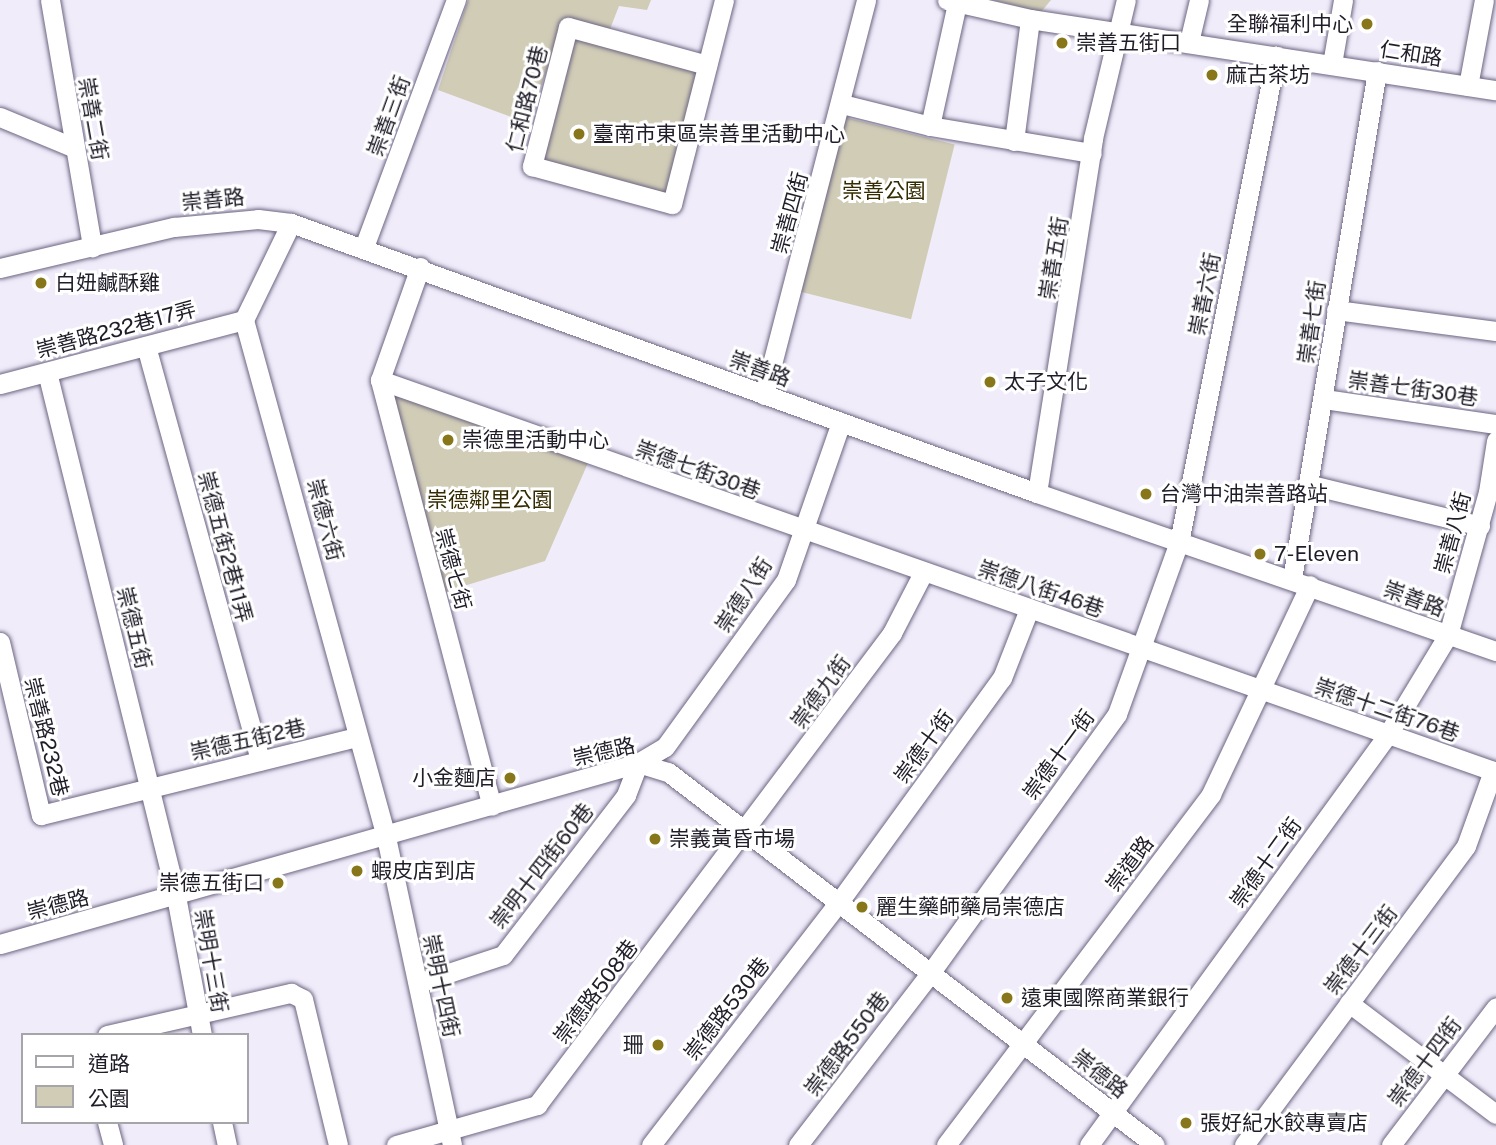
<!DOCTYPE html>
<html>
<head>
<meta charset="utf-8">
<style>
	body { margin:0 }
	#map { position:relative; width:1496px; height:1145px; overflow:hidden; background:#f0ecfa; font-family:"Public Sans","Noto Sans TC",sans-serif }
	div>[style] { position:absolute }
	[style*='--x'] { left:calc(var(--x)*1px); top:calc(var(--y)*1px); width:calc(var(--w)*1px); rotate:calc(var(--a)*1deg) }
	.green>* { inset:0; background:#d0ccb6; transform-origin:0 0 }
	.roads { filter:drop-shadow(0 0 2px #6d6582) drop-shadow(0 0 2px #6d6582) }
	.minor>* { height:19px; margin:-9.5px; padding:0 9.5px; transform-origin:9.5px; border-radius:9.5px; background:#fff }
	.dots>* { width:19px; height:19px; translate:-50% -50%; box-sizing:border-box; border:4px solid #fff; border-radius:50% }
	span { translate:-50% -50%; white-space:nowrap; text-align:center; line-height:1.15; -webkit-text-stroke:6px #fff; paint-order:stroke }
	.poi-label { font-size:21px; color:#201d29 }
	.right { translate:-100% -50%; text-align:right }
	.left { translate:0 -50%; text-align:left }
	.street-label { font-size:21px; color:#201d29 }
	.park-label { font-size:21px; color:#342b00 }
	.legend { position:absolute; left:21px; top:1033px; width:228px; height:91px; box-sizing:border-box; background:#fff; border:2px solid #a6a5a9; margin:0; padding:9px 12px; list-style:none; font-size:21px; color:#201d29 }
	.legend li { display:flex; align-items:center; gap:14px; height:35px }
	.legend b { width:35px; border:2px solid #a6a5a9 }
</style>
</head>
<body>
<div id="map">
	<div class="green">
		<div style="clip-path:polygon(468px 0,651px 0,647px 10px,619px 6px,610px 29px,564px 22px,528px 123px,438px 90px)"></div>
		<div style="clip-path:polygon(992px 0,1051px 0,1041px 12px)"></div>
		<div style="left:573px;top:36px;width:131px;height:131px;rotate:15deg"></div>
		<div style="left:844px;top:117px;width:114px;height:180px;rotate:14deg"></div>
		<div style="clip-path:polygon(390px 384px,591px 456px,545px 561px,438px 594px)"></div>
	</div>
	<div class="roads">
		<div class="minor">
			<div style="--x:50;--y:0;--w:251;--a:80.3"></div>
			<div style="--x:947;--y:0;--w:85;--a:12.9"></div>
			<div style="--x:1030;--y:19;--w:471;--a:8.7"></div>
			<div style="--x:1189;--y:42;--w:43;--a:-76.6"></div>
			<div style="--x:1332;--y:64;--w:65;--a:-80.2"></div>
			<div style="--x:707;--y:65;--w:144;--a:-164.7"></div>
			<div style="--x:568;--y:27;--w:144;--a:104.5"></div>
			<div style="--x:532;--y:166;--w:145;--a:15.2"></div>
			<div style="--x:672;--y:204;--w:211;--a:-75.7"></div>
			<div style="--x:1468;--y:86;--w:87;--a:-79.5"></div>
			<div style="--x:842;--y:104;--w:91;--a:14"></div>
			<div style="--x:930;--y:126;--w:164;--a:9.5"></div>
			<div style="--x:0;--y:117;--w:81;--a:22.5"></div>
			<div style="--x:930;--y:126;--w:126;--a:-77.6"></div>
			<div style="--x:1014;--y:141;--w:123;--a:-82.5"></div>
			<div style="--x:291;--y:223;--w:108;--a:115.9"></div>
			<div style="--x:244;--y:320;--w:536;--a:74.64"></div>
			<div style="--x:386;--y:837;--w:315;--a:77.9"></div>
			<div style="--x:364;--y:247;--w:264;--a:-69.6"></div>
			<div style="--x:420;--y:267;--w:120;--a:109.5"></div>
			<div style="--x:380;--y:380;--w:440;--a:75.3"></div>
			<div style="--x:0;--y:268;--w:179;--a:-13.3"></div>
			<div style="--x:174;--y:227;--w:84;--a:-5.4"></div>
			<div style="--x:258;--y:219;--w:33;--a:7"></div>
			<div style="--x:291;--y:223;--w:793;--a:19.9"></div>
			<div style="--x:1037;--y:493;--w:485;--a:19"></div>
			<div style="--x:1336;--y:310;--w:161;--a:7.5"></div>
			<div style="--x:146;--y:346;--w:430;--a:74.6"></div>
			<div style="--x:47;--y:372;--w:540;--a:76.17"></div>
			<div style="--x:176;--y:896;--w:141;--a:79.4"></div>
			<div style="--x:380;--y:380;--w:1183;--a:19.35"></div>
			<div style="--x:0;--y:384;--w:252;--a:-14.7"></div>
			<div style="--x:764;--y:395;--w:408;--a:-75.5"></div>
			<div style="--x:1324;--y:399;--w:174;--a:8.3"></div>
			<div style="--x:1307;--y:484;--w:178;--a:13.6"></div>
			<div style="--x:1037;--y:493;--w:359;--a:-81"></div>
			<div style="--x:1093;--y:138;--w:142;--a:-76.6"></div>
			<div style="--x:1292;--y:579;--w:515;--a:-80.5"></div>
			<div style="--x:0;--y:642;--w:178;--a:76.7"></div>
			<div style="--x:41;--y:815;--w:325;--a:-13.9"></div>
			<div style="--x:638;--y:763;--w:31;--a:-31"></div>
			<div style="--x:665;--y:747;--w:206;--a:-54.1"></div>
			<div style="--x:786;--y:580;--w:167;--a:-70.8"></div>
			<div style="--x:0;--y:944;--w:663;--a:-15.84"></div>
			<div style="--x:638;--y:763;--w:31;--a:17"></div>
			<div style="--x:668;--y:772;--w:613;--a:37.45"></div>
			<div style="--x:418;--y:983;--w:89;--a:-18.2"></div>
			<div style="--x:503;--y:955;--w:202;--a:-52.4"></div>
			<div style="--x:626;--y:795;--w:34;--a:-69"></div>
			<div style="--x:1349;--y:1003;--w:184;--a:37.1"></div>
			<div style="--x:107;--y:1035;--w:189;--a:-12.9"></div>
			<div style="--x:291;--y:993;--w:13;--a:27"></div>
			<div style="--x:303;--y:999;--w:150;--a:76.5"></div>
			<div style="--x:107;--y:1122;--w:24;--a:75"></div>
			<div style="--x:222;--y:1122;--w:24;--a:78"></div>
			<div style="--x:396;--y:1145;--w:147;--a:-15.8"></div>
			<div style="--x:537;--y:1105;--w:591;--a:-53.05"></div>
			<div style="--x:892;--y:633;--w:68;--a:-62.7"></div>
			<div style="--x:651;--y:1145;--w:307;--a:-52.3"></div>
			<div style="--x:839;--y:902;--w:277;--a:-54"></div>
			<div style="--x:1002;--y:678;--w:74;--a:-68.6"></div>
			<div style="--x:798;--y:1145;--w:218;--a:-52.4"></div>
			<div style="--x:931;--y:972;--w:318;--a:-54.2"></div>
			<div style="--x:1117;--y:714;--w:183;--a:-70.2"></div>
			<div style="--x:1179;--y:542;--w:496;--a:-78.7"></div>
			<div style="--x:946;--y:1145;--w:440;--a:-52.9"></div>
			<div style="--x:1211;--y:794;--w:231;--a:-64.7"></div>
			<div style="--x:1089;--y:1145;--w:508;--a:-53.96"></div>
			<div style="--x:1388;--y:734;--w:116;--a:-58.8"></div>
			<div style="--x:1448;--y:635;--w:148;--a:-74.4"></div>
			<div style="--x:1488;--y:492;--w:52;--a:-81.1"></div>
			<div style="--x:1244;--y:1145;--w:372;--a:-53.4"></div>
			<div style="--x:1466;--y:846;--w:80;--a:-70.2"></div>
			<div style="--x:1391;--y:1145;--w:173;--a:-52.7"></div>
		</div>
	</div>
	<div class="dots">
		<div style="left:1367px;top:24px;background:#88761a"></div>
		<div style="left:1062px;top:43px;background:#88761a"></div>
		<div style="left:1212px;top:75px;background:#88761a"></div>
		<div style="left:579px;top:134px;background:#88761a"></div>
		<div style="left:41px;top:283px;background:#88761a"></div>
		<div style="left:990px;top:382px;background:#88761a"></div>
		<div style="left:448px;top:440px;background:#88761a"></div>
		<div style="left:1146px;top:494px;background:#88761a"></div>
		<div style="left:1260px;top:554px;background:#88761a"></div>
		<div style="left:510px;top:778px;background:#88761a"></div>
		<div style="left:655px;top:839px;background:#88761a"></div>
		<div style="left:357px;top:871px;background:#88761a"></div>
		<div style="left:278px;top:883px;background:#88761a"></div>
		<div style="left:862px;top:907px;background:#88761a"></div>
		<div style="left:1007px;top:998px;background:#88761a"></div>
		<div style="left:658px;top:1045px;background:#88761a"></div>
		<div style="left:1186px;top:1123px;background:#88761a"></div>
	</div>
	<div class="poi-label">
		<span class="right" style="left:1353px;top:24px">全聯福利中心</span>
		<span class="left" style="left:1076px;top:43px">崇善五街口</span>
		<span class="left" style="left:1226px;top:75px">麻古茶坊</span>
		<span class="left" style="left:593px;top:134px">臺南市東區崇善里活動中心</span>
		<span class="left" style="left:55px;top:283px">白妞鹹酥雞</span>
		<span class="left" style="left:1004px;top:382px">太子文化</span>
		<span class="left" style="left:462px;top:440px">崇德里活動中心</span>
		<span class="left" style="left:1160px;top:494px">台灣中油崇善路站</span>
		<span class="left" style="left:1274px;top:554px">7-Eleven</span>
		<span class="right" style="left:496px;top:778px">小金麵店</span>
		<span class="left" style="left:669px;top:839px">崇義黃昏市場</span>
		<span class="left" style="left:371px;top:871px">蝦皮店到店</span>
		<span class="right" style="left:264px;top:883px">崇德五街口</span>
		<span class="left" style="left:876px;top:907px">麗生藥師藥局崇德店</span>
		<span class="left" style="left:1021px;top:998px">遠東國際商業銀行</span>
		<span class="right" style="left:644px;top:1045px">珊</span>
		<span class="left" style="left:1200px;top:1123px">張好紀水餃專賣店</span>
	</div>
	<div class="street-label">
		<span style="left:1411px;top:54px;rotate:9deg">仁和路</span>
		<span style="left:527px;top:99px;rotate:-76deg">仁和路70巷</span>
		<span style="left:389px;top:116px;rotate:-70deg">崇善三街</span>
		<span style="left:93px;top:119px;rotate:80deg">崇善二街</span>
		<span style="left:213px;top:200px;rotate:-6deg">崇善路</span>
		<span style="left:790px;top:213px;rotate:-75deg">崇善四街</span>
		<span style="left:1054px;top:258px;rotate:-81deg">崇善五街</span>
		<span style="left:1205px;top:294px;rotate:-79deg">崇善六街</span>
		<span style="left:1312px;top:322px;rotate:-82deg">崇善七街</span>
		<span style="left:116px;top:330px;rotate:-15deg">崇善路232巷17弄</span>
		<span style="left:760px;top:369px;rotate:20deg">崇善路</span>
		<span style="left:1413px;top:389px;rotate:8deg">崇善七街30巷</span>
		<span style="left:698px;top:470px;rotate:20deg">崇德七街30巷</span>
		<span style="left:325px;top:520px;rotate:75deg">崇德六街</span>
		<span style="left:1453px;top:533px;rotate:-75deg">崇善八街</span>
		<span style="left:225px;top:547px;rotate:75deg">崇德五街2巷11弄</span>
		<span style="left:453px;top:569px;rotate:75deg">崇德七街</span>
		<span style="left:1041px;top:589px;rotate:19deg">崇德八街46巷</span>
		<span style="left:744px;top:595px;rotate:-57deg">崇德八街</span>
		<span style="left:1414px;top:599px;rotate:20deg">崇善路</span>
		<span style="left:134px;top:628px;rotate:76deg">崇德五街</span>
		<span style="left:821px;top:692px;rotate:-54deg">崇德九街</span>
		<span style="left:1387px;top:710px;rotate:19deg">崇德十二街76巷</span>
		<span style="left:46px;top:737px;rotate:76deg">崇善路232巷</span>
		<span style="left:248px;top:740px;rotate:-13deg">崇德五街2巷</span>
		<span style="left:924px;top:747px;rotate:-54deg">崇德十街</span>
		<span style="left:604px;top:752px;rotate:-13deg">崇德路</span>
		<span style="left:1059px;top:755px;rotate:-54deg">崇德十一街</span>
		<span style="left:1266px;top:863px;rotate:-54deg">崇德十二街</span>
		<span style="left:1130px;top:864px;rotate:-53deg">崇道路</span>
		<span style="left:542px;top:866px;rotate:-52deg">崇明十四街60巷</span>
		<span style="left:58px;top:905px;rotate:-15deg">崇德路</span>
		<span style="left:1361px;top:950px;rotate:-53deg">崇德十三街</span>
		<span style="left:211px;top:961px;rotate:80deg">崇明十三街</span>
		<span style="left:441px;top:986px;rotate:78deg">崇明十四街</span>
		<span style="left:596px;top:992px;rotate:-53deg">崇德路508巷</span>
		<span style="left:727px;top:1009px;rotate:-52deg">崇德路530巷</span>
		<span style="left:847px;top:1044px;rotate:-53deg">崇德路550巷</span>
		<span style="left:1425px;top:1062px;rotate:-53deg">崇德十四街</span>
		<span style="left:1100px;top:1074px;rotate:38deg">崇德路</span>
	</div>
	<div class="park-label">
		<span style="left:884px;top:191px">崇善公園</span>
		<span style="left:490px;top:500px">崇德鄰里公園</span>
	</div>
	<ul class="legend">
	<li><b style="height:9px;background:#fff"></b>道路</li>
	<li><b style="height:19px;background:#d0ccb6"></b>公園</li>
	</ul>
</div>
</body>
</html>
